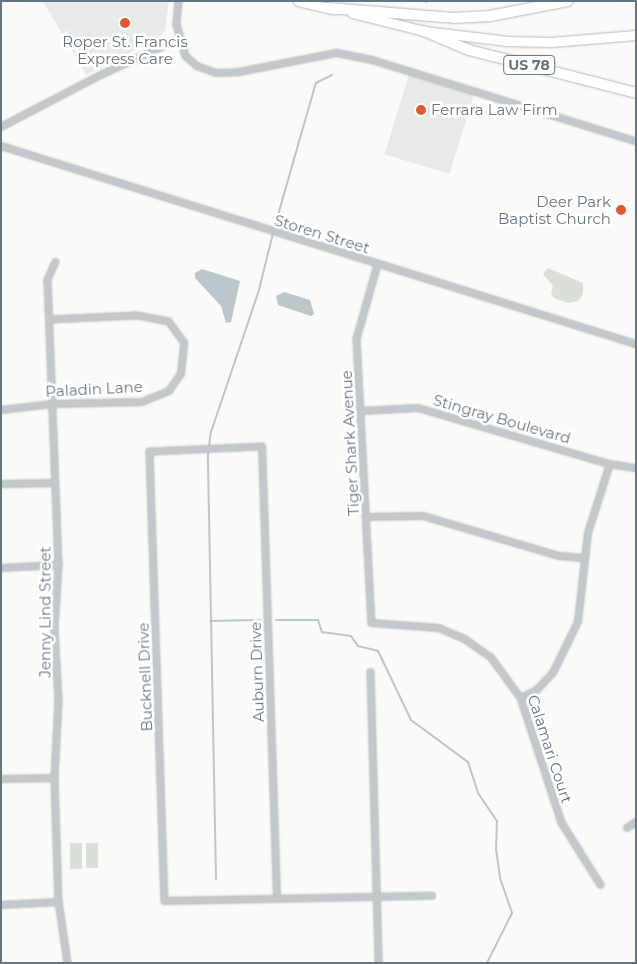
<!DOCTYPE html>
<html>
<head>
<meta charset="utf-8">
<style>
	body { margin:0 }
	#map { position:relative; width:637px; height:964px; overflow:hidden; background:#fafaf8; font-family:Montserrat,sans-serif }
	div>[style] { position:absolute }
	[style*='--x'] { left:calc(var(--x)*1px); top:calc(var(--y)*1px); width:calc(var(--w)*1px); rotate:calc(var(--a)*1deg) }
	.built>* { inset:0; background:#e8e9e9; transform-origin:0 0 }
	.green>* { inset:0; background:#dadfd7; transform-origin:0 0 }
	.water>* { inset:0; background:#bbc7cb }
	.stream>* { height:2px; margin:-1px; padding:0 1px; transform-origin:1px; border-radius:1px; background:#bbc7cb }
	.roads { filter:drop-shadow(0 0 1px #b5babe) drop-shadow(0 0 1px #b5babe) }
	.street>* { height:5.5px; margin:-2.75px; padding:0 2.75px; transform-origin:2.75px; border-radius:2.75px; background:#c3c8cc }
	.primary>* { height:9px; margin:-4.5px; padding:0 4.5px; transform-origin:4.5px; border-radius:4.5px; background:#fff }
	.highway>* { height:10px; margin:-5px; padding:0 5px; transform-origin:5px; border-radius:5px; background:#fff }
	.dots>* { width:14px; height:14px; translate:-50% -50%; box-sizing:border-box; border:2px solid #fff; border-radius:50% }
	span { translate:-50% -50%; white-space:nowrap; text-align:center; line-height:1.15; -webkit-text-stroke:5px #fff; paint-order:stroke }
	.shield-label span { padding:1px 4px; background:#fff; border:1px solid; border-radius:4px; -webkit-text-stroke-width:0 }
	.shield-label { font-size:14px; color:#657683; font-weight:700 }
	.poi-label { font-size:15px; color:#657683 }
	.left { translate:0 -50%; text-align:left }
	.right { translate:-100% -50%; text-align:right }
	.street-label { font-size:15px; color:#657683 }
	.frame { position:absolute; inset:0; border:2px solid #657683; pointer-events:none }
</style>
</head>
<body>
<div id="map">
	<div class="built">
		<div style="clip-path:polygon(43px 1px,169px 1px,165px 30px,159px 38px,86px 75px)"></div>
		<div style="left:410px;top:71px;width:68px;height:87px;rotate:17deg"></div>
	</div>
	<div class="green">
		<div style="clip-path:polygon(548px 268px,583px 283px,583px 294px,578px 301px,568px 303px,554px 298px,551px 294px,553px 286px,543px 274px)"></div>
		<div style="left:70px;top:843px;width:12px;height:26px"></div>
		<div style="left:86px;top:843px;width:12px;height:25px"></div>
	</div>
	<div class="water">
		<div style="clip-path:polygon(202px 269px,240px 281px,231px 322px,226px 323px,221px 306px,195px 278px,195px 273px)"></div>
		<div style="clip-path:polygon(284px 292px,310px 300px,314px 314px,311px 316px,278px 305px,276px 296px)"></div>
	</div>
	<div class="stream">
		<div style="--x:426;--y:2;--w:1;--a:-45"></div>
		<div style="--x:274;--y:229;--w:152;--a:-74"></div>
		<div style="--x:316;--y:83;--w:18;--a:-27"></div>
		<div style="--x:276;--y:620;--w:42;--a:0"></div>
		<div style="--x:318;--y:620;--w:13;--a:72"></div>
		<div style="--x:322;--y:632;--w:29;--a:8"></div>
		<div style="--x:351;--y:636;--w:12;--a:55"></div>
		<div style="--x:358;--y:646;--w:21;--a:14"></div>
		<div style="--x:378;--y:651;--w:76;--a:64.4"></div>
		<div style="--x:411;--y:720;--w:71;--a:36.4"></div>
		<div style="--x:468;--y:762;--w:33;--a:72"></div>
		<div style="--x:478;--y:793;--w:34;--a:56"></div>
		<div style="--x:497;--y:821;--w:28;--a:92"></div>
		<div style="--x:496;--y:849;--w:29;--a:82"></div>
		<div style="--x:500;--y:878;--w:37;--a:71"></div>
		<div style="--x:512;--y:913;--w:56;--a:116.6"></div>
		<div style="--x:210;--y:621;--w:50;--a:-1.1"></div>
		<div style="--x:216;--y:879;--w:424;--a:-91.1"></div>
		<div style="--x:208;--y:455;--w:23;--a:-83"></div>
		<div style="--x:211;--y:432;--w:150;--a:-71.3"></div>
		<div style="--x:259;--y:290;--w:59;--a:-76.2"></div>
	</div>
	<div class="roads">
		<div class="street">
			<div style="--x:179;--y:1;--w:24;--a:95"></div>
			<div style="--x:177;--y:25;--w:32;--a:74"></div>
			<div style="--x:186;--y:56;--w:15;--a:42"></div>
			<div style="--x:197;--y:66;--w:20;--a:20"></div>
			<div style="--x:216;--y:73;--w:23;--a:-2"></div>
			<div style="--x:239;--y:72;--w:100;--a:-11"></div>
			<div style="--x:337;--y:53;--w:36;--a:11"></div>
			<div style="--x:372;--y:60;--w:276;--a:17.1"></div>
			<div style="--x:1;--y:127;--w:115;--a:-27.5"></div>
			<div style="--x:103;--y:74;--w:84;--a:-24.7"></div>
			<div style="--x:1;--y:146;--w:665;--a:17.32"></div>
			<div style="--x:56;--y:262;--w:20;--a:114"></div>
			<div style="--x:48;--y:280;--w:285;--a:87.8"></div>
			<div style="--x:59;--y:565;--w:64;--a:93.6"></div>
			<div style="--x:55;--y:629;--w:72;--a:86.8"></div>
			<div style="--x:59;--y:701;--w:77;--a:93"></div>
			<div style="--x:55;--y:778;--w:124;--a:88.2"></div>
			<div style="--x:59;--y:902;--w:62;--a:81.6"></div>
			<div style="--x:378;--y:265;--w:77;--a:105.8"></div>
			<div style="--x:357;--y:339;--w:284;--a:87"></div>
			<div style="--x:372;--y:623;--w:67;--a:4.3"></div>
			<div style="--x:439;--y:628;--w:28;--a:23"></div>
			<div style="--x:465;--y:639;--w:32;--a:35"></div>
			<div style="--x:491;--y:657;--w:51;--a:53.8"></div>
			<div style="--x:521;--y:698;--w:132;--a:71.8"></div>
			<div style="--x:562;--y:823;--w:73;--a:57.8"></div>
			<div style="--x:1;--y:410;--w:52;--a:-6.6"></div>
			<div style="--x:53;--y:404;--w:89;--a:-1.3"></div>
			<div style="--x:142;--y:402;--w:29;--a:-22"></div>
			<div style="--x:169;--y:391;--w:21;--a:-55"></div>
			<div style="--x:181;--y:374;--w:31;--a:-84"></div>
			<div style="--x:184;--y:343;--w:26;--a:-126"></div>
			<div style="--x:169;--y:322;--w:33;--a:-169"></div>
			<div style="--x:137;--y:316;--w:87;--a:177.4"></div>
			<div style="--x:361;--y:411;--w:57;--a:-3"></div>
			<div style="--x:418;--y:408;--w:200;--a:16.3"></div>
			<div style="--x:610;--y:464;--w:25;--a:9"></div>
			<div style="--x:1;--y:484;--w:54;--a:-1.1"></div>
			<div style="--x:366;--y:517;--w:57;--a:-1"></div>
			<div style="--x:423;--y:516;--w:143;--a:16.3"></div>
			<div style="--x:560;--y:556;--w:25;--a:5"></div>
			<div style="--x:1;--y:568;--w:58;--a:-3"></div>
			<div style="--x:371;--y:672;--w:291;--a:88.4"></div>
			<div style="--x:521;--y:698;--w:18;--a:-27"></div>
			<div style="--x:537;--y:690;--w:23;--a:-47"></div>
			<div style="--x:553;--y:673;--w:57;--a:-63.9"></div>
			<div style="--x:578;--y:622;--w:90;--a:-83.6"></div>
			<div style="--x:588;--y:533;--w:72;--a:-72.3"></div>
			<div style="--x:1;--y:779;--w:54;--a:-1.1"></div>
			<div style="--x:627;--y:828;--w:11;--a:-34"></div>
			<div style="--x:277;--y:897;--w:450;--a:-91.9"></div>
			<div style="--x:262;--y:447;--w:112;--a:177.4"></div>
			<div style="--x:150;--y:452;--w:449;--a:88.1"></div>
			<div style="--x:165;--y:901;--w:267;--a:-1.1"></div>
			<div style="--x:1;--y:905;--w:58;--a:-3"></div>
		</div>
		<div class="primary">
			<div style="--x:298;--y:1;--w:37;--a:13"></div>
			<div style="--x:352;--y:13;--w:74;--a:14"></div>
			<div style="--x:424;--y:31;--w:84;--a:6.9"></div>
			<div style="--x:507;--y:41;--w:44;--a:1.3"></div>
			<div style="--x:551;--y:42;--w:85;--a:-4.7"></div>
		</div>
		<div class="highway">
			<div style="--x:328;--y:8;--w:126;--a:4.5"></div>
			<div style="--x:454;--y:18;--w:36;--a:-3"></div>
			<div style="--x:490;--y:16;--w:79;--a:-10.9"></div>
			<div style="--x:424;--y:31;--w:49;--a:22.9"></div>
			<div style="--x:469;--y:50;--w:172;--a:14.4"></div>
		</div>
	</div>
	<div class="dots">
		<div style="left:125px;top:23px;background:#e4572e"></div>
		<div style="left:421px;top:110px;background:#e4572e"></div>
		<div style="left:621px;top:210px;background:#e4572e"></div>
	</div>
	<div class="shield-label">
		<span style="left:529px;top:65px">US 78</span>
	</div>
	<div class="poi-label">
		<span style="left:125px;top:50px">Roper St. Francis<br>Express Care</span>
		<span class="left" style="left:431px;top:110px">Ferrara Law Firm</span>
		<span class="right" style="left:611px;top:210px">Deer Park<br>Baptist Church</span>
	</div>
	<div class="street-label">
		<span style="left:322px;top:234px;rotate:17deg">Storen Street</span>
		<span style="left:94px;top:389px;rotate:-3deg">Paladin Lane</span>
		<span style="left:502px;top:419px;rotate:16deg">Stingray Boulevard</span>
		<span style="left:350px;top:443px;rotate:-93deg">Tiger Shark Avenue</span>
		<span style="left:45px;top:612px;rotate:-90deg">Jenny Lind Street</span>
		<span style="left:257px;top:672px;rotate:-92deg">Auburn Drive</span>
		<span style="left:145px;top:677px;rotate:-92deg">Bucknell Drive</span>
		<span style="left:550px;top:749px;rotate:72deg">Calamari Court</span>
	</div>
	<div class="frame"></div>
</div>
</body>
</html>
